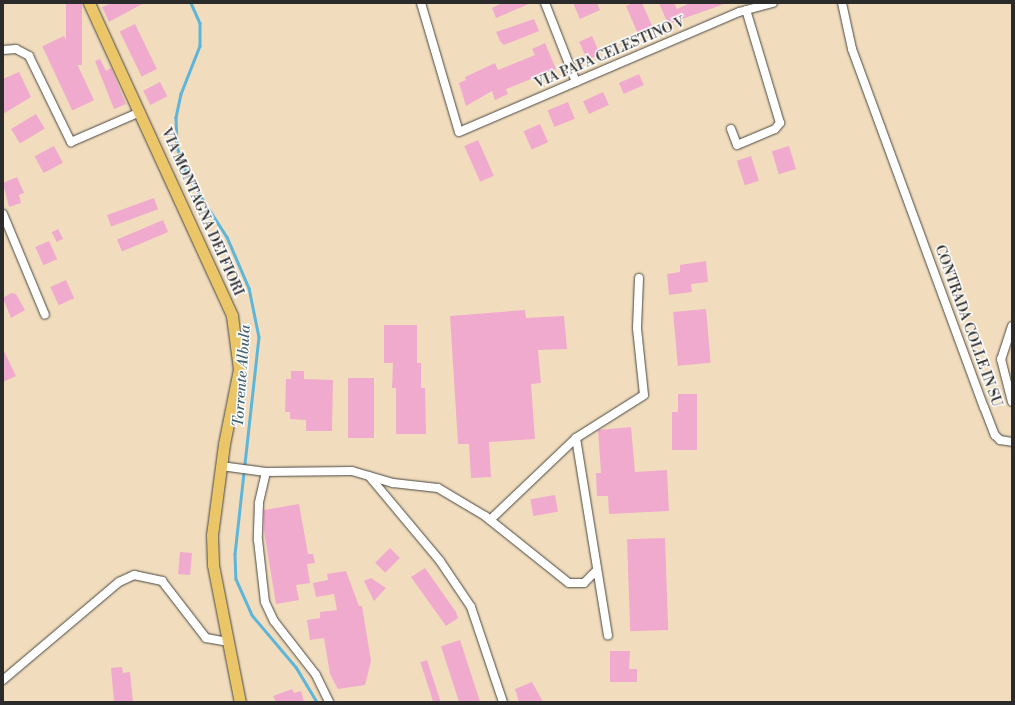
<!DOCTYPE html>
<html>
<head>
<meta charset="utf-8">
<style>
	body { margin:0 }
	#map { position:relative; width:1015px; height:705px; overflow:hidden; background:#f1ddbd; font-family:"Libre Bodoni",serif }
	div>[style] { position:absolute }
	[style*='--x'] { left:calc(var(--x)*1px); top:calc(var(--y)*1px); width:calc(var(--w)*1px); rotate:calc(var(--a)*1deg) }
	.stream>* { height:2.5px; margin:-1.25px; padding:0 1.25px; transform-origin:1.25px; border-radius:1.25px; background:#5db5da }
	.building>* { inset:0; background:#f0aacd; transform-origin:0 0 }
	.roads { filter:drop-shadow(0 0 1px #494641) drop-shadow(0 0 1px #494641) }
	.minor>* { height:8px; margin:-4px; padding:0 4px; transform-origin:4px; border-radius:4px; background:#fff }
	.major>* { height:11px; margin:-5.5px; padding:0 5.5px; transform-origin:5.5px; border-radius:5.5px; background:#ebc669 }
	span { translate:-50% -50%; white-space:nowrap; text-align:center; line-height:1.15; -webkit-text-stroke:3px #fff; paint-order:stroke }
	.street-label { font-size:14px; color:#2b2b2b }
	.water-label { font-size:15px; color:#3f6271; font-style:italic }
	.frame { position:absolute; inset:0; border:4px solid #2b2b2b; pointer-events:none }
</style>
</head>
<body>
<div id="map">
	<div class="stream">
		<div style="--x:191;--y:3;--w:22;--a:66"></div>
		<div style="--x:200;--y:23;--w:23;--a:90"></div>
		<div style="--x:200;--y:46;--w:52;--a:111.6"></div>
		<div style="--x:181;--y:94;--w:24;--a:102"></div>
		<div style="--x:176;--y:117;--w:30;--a:88"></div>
		<div style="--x:177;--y:147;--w:30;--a:70"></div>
		<div style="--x:187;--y:175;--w:74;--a:57.2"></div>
		<div style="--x:227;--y:237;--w:56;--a:66.7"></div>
		<div style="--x:249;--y:288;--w:50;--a:78.5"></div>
		<div style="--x:259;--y:337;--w:218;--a:96.3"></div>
		<div style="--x:235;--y:554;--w:25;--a:88"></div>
		<div style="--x:236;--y:579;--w:39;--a:66"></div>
		<div style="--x:252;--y:615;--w:68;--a:49.8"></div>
		<div style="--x:296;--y:667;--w:41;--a:59"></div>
	</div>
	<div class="building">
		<div style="left:66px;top:3px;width:16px;height:62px"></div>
		<div style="clip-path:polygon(112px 3px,144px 3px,109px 22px,102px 7px)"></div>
		<div style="clip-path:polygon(502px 3px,531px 3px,496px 18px,492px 8px)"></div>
		<div style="clip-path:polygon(573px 3px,597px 3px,600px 10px,580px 19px)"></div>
		<div style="clip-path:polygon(633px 3px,642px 3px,653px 28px,638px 34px,626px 6px)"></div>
		<div style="clip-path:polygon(659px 3px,674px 3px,677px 9px,690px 3px,727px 3px,668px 24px)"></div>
		<div style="clip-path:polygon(534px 19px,539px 31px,504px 45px,500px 41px,496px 32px)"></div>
		<div style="left:135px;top:24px;width:50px;height:17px;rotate:64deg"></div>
		<div style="left:64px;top:36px;width:71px;height:24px;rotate:65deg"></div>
		<div style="left:592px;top:36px;width:20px;height:14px;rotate:66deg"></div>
		<div style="clip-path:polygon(545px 43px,556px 69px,506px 89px,508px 94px,495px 100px,492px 91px,466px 106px,459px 83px,466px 80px,465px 77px,495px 63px,498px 70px,535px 55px,532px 49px)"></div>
		<div style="clip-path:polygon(100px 59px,106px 71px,111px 68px,126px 104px,114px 109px,95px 61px)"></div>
		<div style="clip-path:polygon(19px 72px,31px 97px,3px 114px,3px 79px)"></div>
		<div style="left:639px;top:74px;width:12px;height:22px;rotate:66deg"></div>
		<div style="left:160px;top:82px;width:16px;height:19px;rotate:63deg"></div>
		<div style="left:603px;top:92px;width:14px;height:22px;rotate:65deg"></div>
		<div style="left:568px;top:102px;width:18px;height:22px;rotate:68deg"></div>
		<div style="left:36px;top:114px;width:17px;height:29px;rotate:59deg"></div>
		<div style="left:540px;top:124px;width:20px;height:18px;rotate:66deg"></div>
		<div style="left:478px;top:140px;width:39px;height:15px;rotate:66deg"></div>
		<div style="left:54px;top:146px;width:19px;height:22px;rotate:62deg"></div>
		<div style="left:789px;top:146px;width:24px;height:18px;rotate:73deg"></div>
		<div style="left:751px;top:156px;width:26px;height:15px;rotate:72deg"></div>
		<div style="clip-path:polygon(17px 177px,24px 193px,19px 195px,21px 203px,9px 207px,3px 183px)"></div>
		<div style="left:154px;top:198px;width:12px;height:50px;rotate:70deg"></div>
		<div style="left:163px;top:220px;width:13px;height:50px;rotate:67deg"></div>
		<div style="left:58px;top:229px;width:11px;height:7px;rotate:63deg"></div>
		<div style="left:49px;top:241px;width:20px;height:15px;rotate:66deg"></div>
		<div style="clip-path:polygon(706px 261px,708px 282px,691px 284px,692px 292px,669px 295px,667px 274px,680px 272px,680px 265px)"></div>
		<div style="left:66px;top:280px;width:20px;height:17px;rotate:66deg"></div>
		<div style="clip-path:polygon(11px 293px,16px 294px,25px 310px,11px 318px,3px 298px)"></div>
		<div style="left:706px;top:309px;width:54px;height:33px;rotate:85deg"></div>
		<div style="clip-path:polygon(525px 310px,526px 318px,564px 316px,567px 349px,538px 350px,541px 383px,531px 384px,535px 439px,489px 442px,491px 477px,471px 478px,469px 444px,458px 444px,450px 316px)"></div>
		<div style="clip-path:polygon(384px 325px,417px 325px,417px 363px,421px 363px,421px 388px,425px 388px,426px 434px,396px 434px,396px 388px,392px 388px,393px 363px,384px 363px)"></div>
		<div style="clip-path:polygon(3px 349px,16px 376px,3px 382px)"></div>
		<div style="clip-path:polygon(291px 371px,304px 371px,304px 379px,333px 380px,332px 431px,306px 431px,306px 420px,290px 419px,290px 412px,285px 412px,286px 379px,291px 379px)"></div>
		<div style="left:348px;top:378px;width:26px;height:60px"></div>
		<div style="clip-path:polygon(678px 394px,697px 394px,697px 450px,672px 450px,672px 412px,678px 412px)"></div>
		<div style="clip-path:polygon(631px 427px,635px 472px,667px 470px,669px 511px,609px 514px,608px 496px,597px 496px,596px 473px,601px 473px,598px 430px)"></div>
		<div style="left:555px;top:495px;width:17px;height:25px;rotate:80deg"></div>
		<div style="clip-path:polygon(299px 504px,308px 554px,313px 554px,315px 563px,307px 564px,310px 583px,296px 585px,299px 600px,276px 604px,264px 531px,264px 510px)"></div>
		<div style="left:665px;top:538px;width:92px;height:38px;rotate:88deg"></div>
		<div style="left:390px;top:548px;width:14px;height:21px;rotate:45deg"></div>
		<div style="left:180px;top:552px;width:12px;height:22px;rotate:5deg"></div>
		<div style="clip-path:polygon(425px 568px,456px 612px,458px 618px,446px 626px,411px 577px)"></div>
		<div style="clip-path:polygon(346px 571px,359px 606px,362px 606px,371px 661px,365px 685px,338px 689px,330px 674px,324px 638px,310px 640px,307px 620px,320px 618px,320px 612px,337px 610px,334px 594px,316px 597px,313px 583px,328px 580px,327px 574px)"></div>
		<div style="clip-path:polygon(371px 578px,386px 588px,374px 601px,364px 581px)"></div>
		<div style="left:460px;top:640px;width:65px;height:20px;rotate:72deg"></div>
		<div style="clip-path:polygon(610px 651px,630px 651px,629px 669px,637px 669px,637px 682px,610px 682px)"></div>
		<div style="left:427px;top:660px;width:44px;height:7px;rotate:72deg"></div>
		<div style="clip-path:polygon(122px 667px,123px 673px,130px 672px,133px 702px,114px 702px,111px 668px)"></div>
		<div style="clip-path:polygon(532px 682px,543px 702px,519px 702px,515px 689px)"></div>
		<div style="clip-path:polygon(292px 689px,294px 693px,301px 691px,304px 702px,276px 702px,273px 696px)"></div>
	</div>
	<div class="roads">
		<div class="minor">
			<div style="--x:421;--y:3;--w:134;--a:73.6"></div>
			<div style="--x:459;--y:132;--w:305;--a:-23.2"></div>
			<div style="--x:739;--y:12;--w:35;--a:-15"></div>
			<div style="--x:545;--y:3;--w:85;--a:68.6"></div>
			<div style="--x:842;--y:3;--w:47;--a:77.7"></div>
			<div style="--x:852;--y:49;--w:382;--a:69.8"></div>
			<div style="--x:984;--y:407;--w:30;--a:69"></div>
			<div style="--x:995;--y:435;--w:7;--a:45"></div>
			<div style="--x:1000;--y:440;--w:12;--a:9"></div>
			<div style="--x:3;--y:50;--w:13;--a:-4"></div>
			<div style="--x:16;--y:49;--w:15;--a:28"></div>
			<div style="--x:29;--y:56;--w:96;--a:64"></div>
			<div style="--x:71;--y:142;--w:75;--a:-23.5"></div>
			<div style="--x:731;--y:129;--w:17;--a:69"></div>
			<div style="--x:737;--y:145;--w:41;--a:-22.8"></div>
			<div style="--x:775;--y:129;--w:8;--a:-50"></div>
			<div style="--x:780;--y:123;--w:118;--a:-106.7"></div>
			<div style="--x:3;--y:214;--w:109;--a:67.4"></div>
			<div style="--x:1012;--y:326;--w:35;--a:108"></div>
			<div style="--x:1001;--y:359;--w:44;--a:75.7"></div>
			<div style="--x:576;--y:438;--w:200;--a:80.8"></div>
			<div style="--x:221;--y:466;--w:45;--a:7.6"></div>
			<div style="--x:266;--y:472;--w:86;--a:-0.7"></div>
			<div style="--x:352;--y:471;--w:43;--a:16.3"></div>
			<div style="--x:393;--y:483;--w:45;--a:6.3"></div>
			<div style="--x:438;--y:488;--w:55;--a:30.8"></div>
			<div style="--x:485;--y:516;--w:107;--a:38.6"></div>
			<div style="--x:569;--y:583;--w:15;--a:0"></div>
			<div style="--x:584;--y:583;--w:17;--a:-45"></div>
			<div style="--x:266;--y:472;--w:32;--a:103"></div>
			<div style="--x:259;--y:503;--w:37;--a:92"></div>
			<div style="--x:258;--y:540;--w:62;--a:83.6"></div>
			<div style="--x:265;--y:602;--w:21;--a:65"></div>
			<div style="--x:274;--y:621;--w:68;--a:52.1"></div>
			<div style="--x:316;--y:675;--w:30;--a:64"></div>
			<div style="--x:369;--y:476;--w:111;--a:50.1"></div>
			<div style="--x:440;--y:561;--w:55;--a:56"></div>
			<div style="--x:471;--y:607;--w:100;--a:71.4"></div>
			<div style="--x:490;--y:520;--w:119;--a:-43.6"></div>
			<div style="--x:576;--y:438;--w:80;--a:-32.3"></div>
			<div style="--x:644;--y:395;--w:67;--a:-96"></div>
			<div style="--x:637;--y:328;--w:50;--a:-87.7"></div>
			<div style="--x:3;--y:680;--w:152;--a:-40.2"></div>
			<div style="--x:119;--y:582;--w:17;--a:-25"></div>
			<div style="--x:134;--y:575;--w:29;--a:12"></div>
			<div style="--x:162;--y:581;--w:72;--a:52.3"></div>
			<div style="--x:206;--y:638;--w:22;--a:10"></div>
		</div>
		<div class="major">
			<div style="--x:89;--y:3;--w:344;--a:65.4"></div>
			<div style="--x:232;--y:316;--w:53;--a:82.5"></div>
			<div style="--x:239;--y:369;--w:76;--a:101.3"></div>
			<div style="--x:224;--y:444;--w:92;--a:97.5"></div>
			<div style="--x:212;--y:535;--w:30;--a:88"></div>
			<div style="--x:213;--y:565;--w:140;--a:78.9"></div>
		</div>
	</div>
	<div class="street-label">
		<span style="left:610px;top:53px;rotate:-23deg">VIA PAPA CELESTINO V</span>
		<span style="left:202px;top:212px;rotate:66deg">VIA MONTAGNA DEI FIORI</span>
		<span style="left:968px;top:326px;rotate:70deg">CONTRADA COLLE IN SU</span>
	</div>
	<div class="water-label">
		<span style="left:242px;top:376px;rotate:-86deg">Torrente Albula</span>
	</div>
	<div class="frame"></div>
</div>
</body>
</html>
